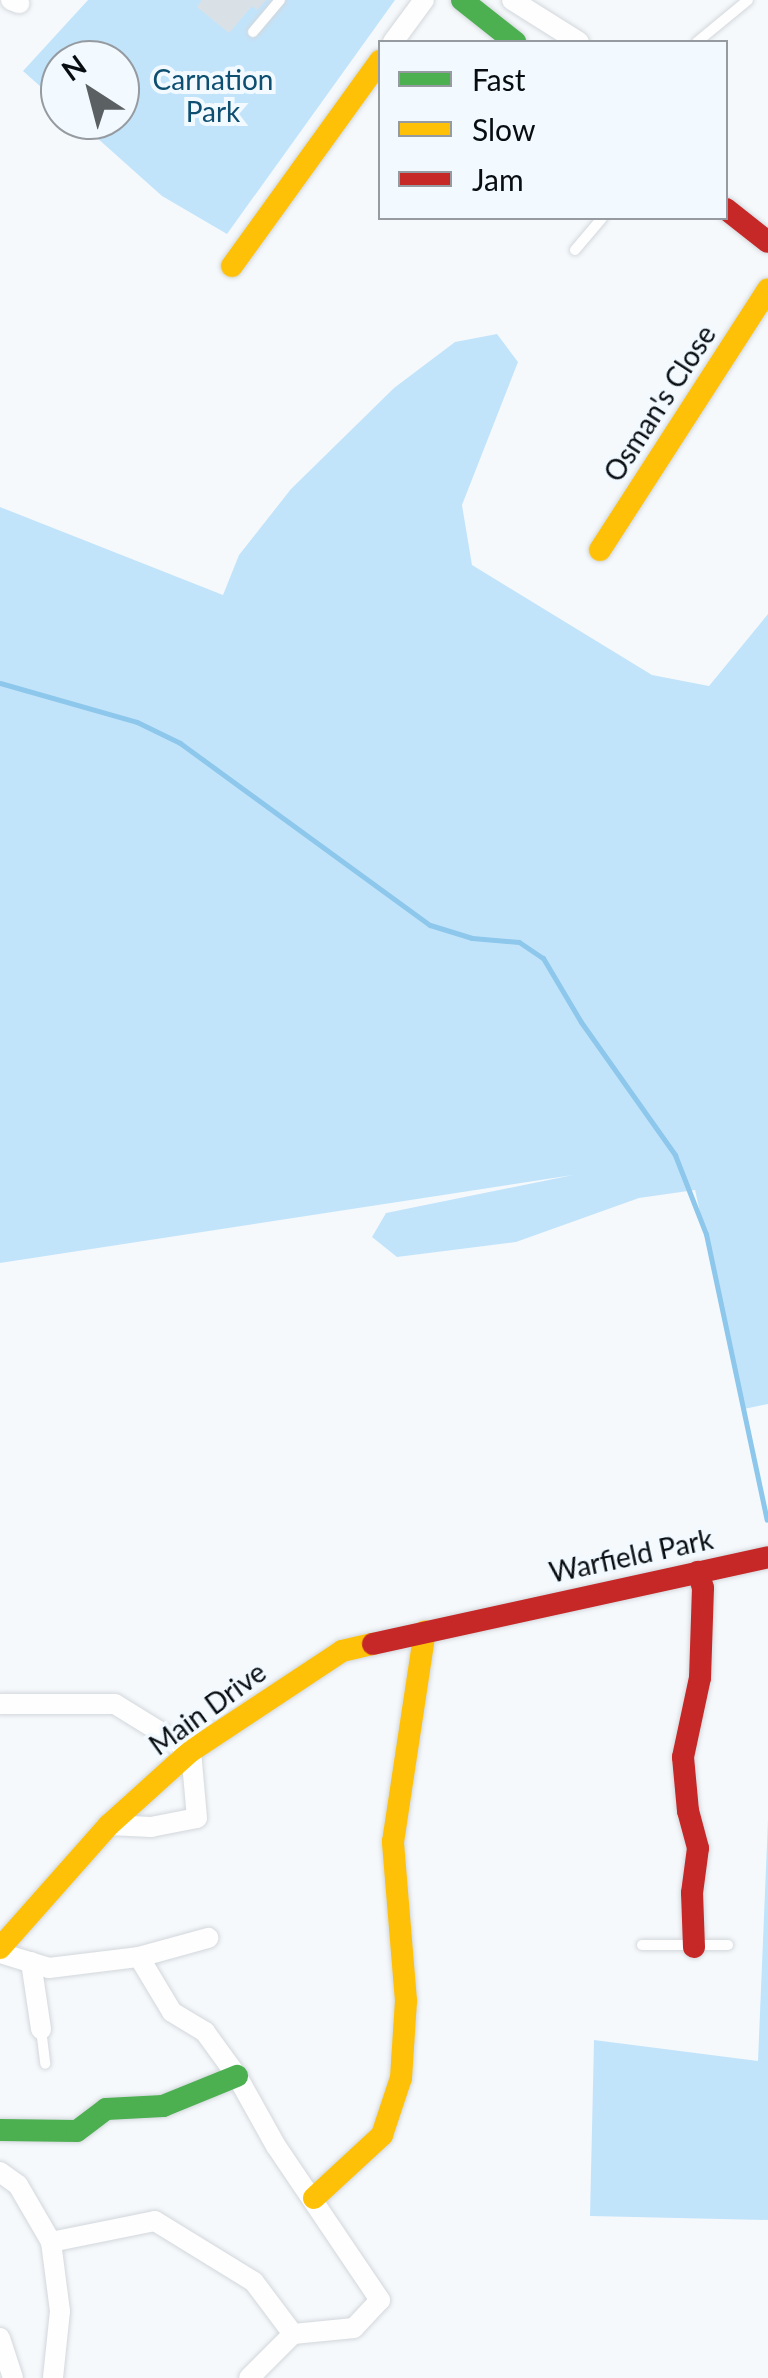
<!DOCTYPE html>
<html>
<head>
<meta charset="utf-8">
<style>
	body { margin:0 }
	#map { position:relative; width:768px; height:2378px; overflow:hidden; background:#f6f9fc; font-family:Lato,sans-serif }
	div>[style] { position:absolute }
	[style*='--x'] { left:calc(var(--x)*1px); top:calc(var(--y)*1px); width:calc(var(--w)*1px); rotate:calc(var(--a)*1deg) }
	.green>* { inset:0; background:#c2e4fb }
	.stream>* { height:5px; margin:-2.5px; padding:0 2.5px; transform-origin:2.5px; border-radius:2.5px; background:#8dc7eb }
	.building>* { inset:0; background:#dae1e6 }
	.roads { filter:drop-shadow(0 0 2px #d2d7db) drop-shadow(0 0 2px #d2d7db) }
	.lane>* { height:10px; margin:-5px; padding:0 5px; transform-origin:5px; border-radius:5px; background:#fefeff }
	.street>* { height:20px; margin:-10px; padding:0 10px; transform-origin:10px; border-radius:10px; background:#fefeff }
	.fast>* { height:22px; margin:-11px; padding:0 11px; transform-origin:11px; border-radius:11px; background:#4caf50 }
	.slow>* { height:22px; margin:-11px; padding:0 11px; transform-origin:11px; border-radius:11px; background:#ffc107 }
	.jam>* { height:22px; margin:-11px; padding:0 11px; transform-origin:11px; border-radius:11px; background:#c62828 }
	span { translate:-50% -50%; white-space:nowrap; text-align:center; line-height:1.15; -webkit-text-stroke:8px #f3faff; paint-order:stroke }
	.park-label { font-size:28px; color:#0e4e70 }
	.street-label { font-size:28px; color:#070d11 }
	.legend { position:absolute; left:378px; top:40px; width:350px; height:180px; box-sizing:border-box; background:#f3faff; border:2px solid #959ba0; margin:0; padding:12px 18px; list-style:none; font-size:30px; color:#070d11 }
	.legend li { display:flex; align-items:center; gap:20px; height:50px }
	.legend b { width:50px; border:2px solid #959ba0 }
	.north { position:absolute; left:40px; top:40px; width:100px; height:100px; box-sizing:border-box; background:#f3faff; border:2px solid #959ba0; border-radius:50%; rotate:324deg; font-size:28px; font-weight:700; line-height:40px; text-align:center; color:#070d11 }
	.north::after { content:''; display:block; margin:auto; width:35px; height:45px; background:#5b6063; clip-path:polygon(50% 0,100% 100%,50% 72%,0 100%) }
</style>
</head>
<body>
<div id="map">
	<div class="green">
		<div style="clip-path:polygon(88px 0,395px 0,227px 234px,162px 196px,77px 120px,120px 120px,120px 60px,60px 60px,60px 104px,23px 71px)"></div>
		<div style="clip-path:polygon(497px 334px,518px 362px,462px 505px,472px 565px,652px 675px,709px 686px,768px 614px,768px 1404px,744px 1409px,695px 1190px,639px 1198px,516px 1242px,397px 1257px,372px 1237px,386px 1213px,573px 1175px,0 1263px,0 507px,223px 595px,239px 555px,291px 489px,394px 388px,455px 342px)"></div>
		<div style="clip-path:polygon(768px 1819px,768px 2220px,590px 2216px,594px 2040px,758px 2061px)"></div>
	</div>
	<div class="stream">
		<div style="--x:0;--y:683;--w:142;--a:15.9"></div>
		<div style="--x:137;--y:722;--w:48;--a:26"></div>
		<div style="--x:180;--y:743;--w:309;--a:36.1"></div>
		<div style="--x:430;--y:925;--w:44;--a:17.2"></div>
		<div style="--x:472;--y:938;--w:47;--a:4.9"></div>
		<div style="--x:519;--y:942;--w:29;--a:34"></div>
		<div style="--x:543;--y:958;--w:74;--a:59.3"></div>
		<div style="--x:581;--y:1022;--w:163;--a:54.7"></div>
		<div style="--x:675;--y:1155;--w:85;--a:68.6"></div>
		<div style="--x:706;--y:1234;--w:292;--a:78"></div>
	</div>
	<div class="building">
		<div style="clip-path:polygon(202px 0,266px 0,257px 10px,252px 6px,229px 33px,197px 7px)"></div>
	</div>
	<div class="roads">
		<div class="lane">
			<div style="--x:253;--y:32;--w:42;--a:-49.8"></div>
			<div style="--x:697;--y:42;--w:66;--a:-39.5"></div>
			<div style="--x:575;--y:250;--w:42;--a:-49.8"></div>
			<div style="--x:642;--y:1945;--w:86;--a:0"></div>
			<div style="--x:41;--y:2029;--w:35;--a:83"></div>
		</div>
		<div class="street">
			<div style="--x:11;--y:0;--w:9;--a:21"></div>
			<div style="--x:512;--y:0;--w:79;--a:32.1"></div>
			<div style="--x:393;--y:42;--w:52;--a:-53.6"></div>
			<div style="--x:0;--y:1704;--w:115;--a:0"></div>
			<div style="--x:115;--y:1704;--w:89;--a:31.7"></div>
			<div style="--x:191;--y:1751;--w:67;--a:84.9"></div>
			<div style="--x:197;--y:1818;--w:47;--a:168.9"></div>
			<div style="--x:151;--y:1827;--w:42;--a:-177.3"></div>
			<div style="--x:0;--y:1953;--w:51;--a:17"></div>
			<div style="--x:49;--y:1968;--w:91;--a:-7"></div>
			<div style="--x:139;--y:1957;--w:72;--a:-15.4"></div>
			<div style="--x:139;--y:1957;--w:64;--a:59"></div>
			<div style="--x:172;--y:2012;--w:39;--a:31"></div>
			<div style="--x:205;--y:2032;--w:54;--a:54"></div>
			<div style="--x:237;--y:2076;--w:80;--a:60.9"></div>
			<div style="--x:276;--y:2146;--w:186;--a:56"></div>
			<div style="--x:380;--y:2300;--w:38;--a:133"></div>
			<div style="--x:354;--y:2328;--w:61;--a:174.4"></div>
			<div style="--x:293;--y:2334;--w:62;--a:135"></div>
			<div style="--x:31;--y:1962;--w:68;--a:81.5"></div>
			<div style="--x:0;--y:2172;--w:22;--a:36"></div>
			<div style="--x:18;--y:2185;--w:66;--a:59.9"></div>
			<div style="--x:51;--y:2242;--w:70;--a:82.6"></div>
			<div style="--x:60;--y:2311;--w:67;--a:96"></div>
			<div style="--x:51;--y:2242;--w:106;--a:-11.4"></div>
			<div style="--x:155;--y:2221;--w:116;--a:31.6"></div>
			<div style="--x:254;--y:2282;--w:65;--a:53.1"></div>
			<div style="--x:0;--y:2338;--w:42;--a:72"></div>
		</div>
		<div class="fast">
			<div style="--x:462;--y:0;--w:68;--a:38.4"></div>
			<div style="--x:0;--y:2130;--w:77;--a:0.7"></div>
			<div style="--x:77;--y:2131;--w:36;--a:-37"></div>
			<div style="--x:106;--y:2109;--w:57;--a:-3"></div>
			<div style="--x:163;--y:2106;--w:80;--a:-22.1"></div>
		</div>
		<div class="slow">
			<div style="--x:232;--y:266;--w:253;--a:-54.2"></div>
			<div style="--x:600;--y:550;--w:310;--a:-57.2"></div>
			<div style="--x:0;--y:1948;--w:164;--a:-48.5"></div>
			<div style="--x:109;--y:1825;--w:110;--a:-42.1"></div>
			<div style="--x:191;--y:1751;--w:181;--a:-33.5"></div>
			<div style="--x:342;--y:1651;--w:32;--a:-13"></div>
			<div style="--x:314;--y:2198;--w:93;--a:-42.8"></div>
			<div style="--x:382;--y:2135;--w:60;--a:-71.6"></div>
			<div style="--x:401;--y:2078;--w:77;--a:-86.3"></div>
			<div style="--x:406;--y:2001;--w:160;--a:-94.7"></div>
			<div style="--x:393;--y:1842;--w:213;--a:-81.4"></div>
		</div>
		<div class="jam">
			<div style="--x:726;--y:209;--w:53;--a:38.2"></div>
			<div style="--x:373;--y:1644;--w:404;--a:-12.4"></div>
			<div style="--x:694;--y:1947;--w:54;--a:-92.1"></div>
			<div style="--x:692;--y:1893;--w:45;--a:-82.4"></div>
			<div style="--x:698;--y:1848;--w:38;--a:-105"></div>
			<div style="--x:688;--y:1811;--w:54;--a:-95.3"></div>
			<div style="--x:683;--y:1757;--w:81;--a:-77.9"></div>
			<div style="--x:700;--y:1678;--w:90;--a:-88.1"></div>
			<div style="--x:703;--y:1588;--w:17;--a:-107"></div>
		</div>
	</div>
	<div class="park-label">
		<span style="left:213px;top:95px">Carnation<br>Park</span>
	</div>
	<div class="street-label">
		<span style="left:659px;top:403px;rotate:-57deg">Osman's Close</span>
		<span style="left:631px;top:1555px;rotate:-12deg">Warfield Park</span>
		<span style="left:207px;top:1708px;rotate:-36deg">Main Drive</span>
	</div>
	<ul class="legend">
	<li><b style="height:12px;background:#4caf50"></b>Fast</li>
	<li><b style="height:12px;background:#ffc107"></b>Slow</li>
	<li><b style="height:12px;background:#c62828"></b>Jam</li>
	</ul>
	<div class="north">N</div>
</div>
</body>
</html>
